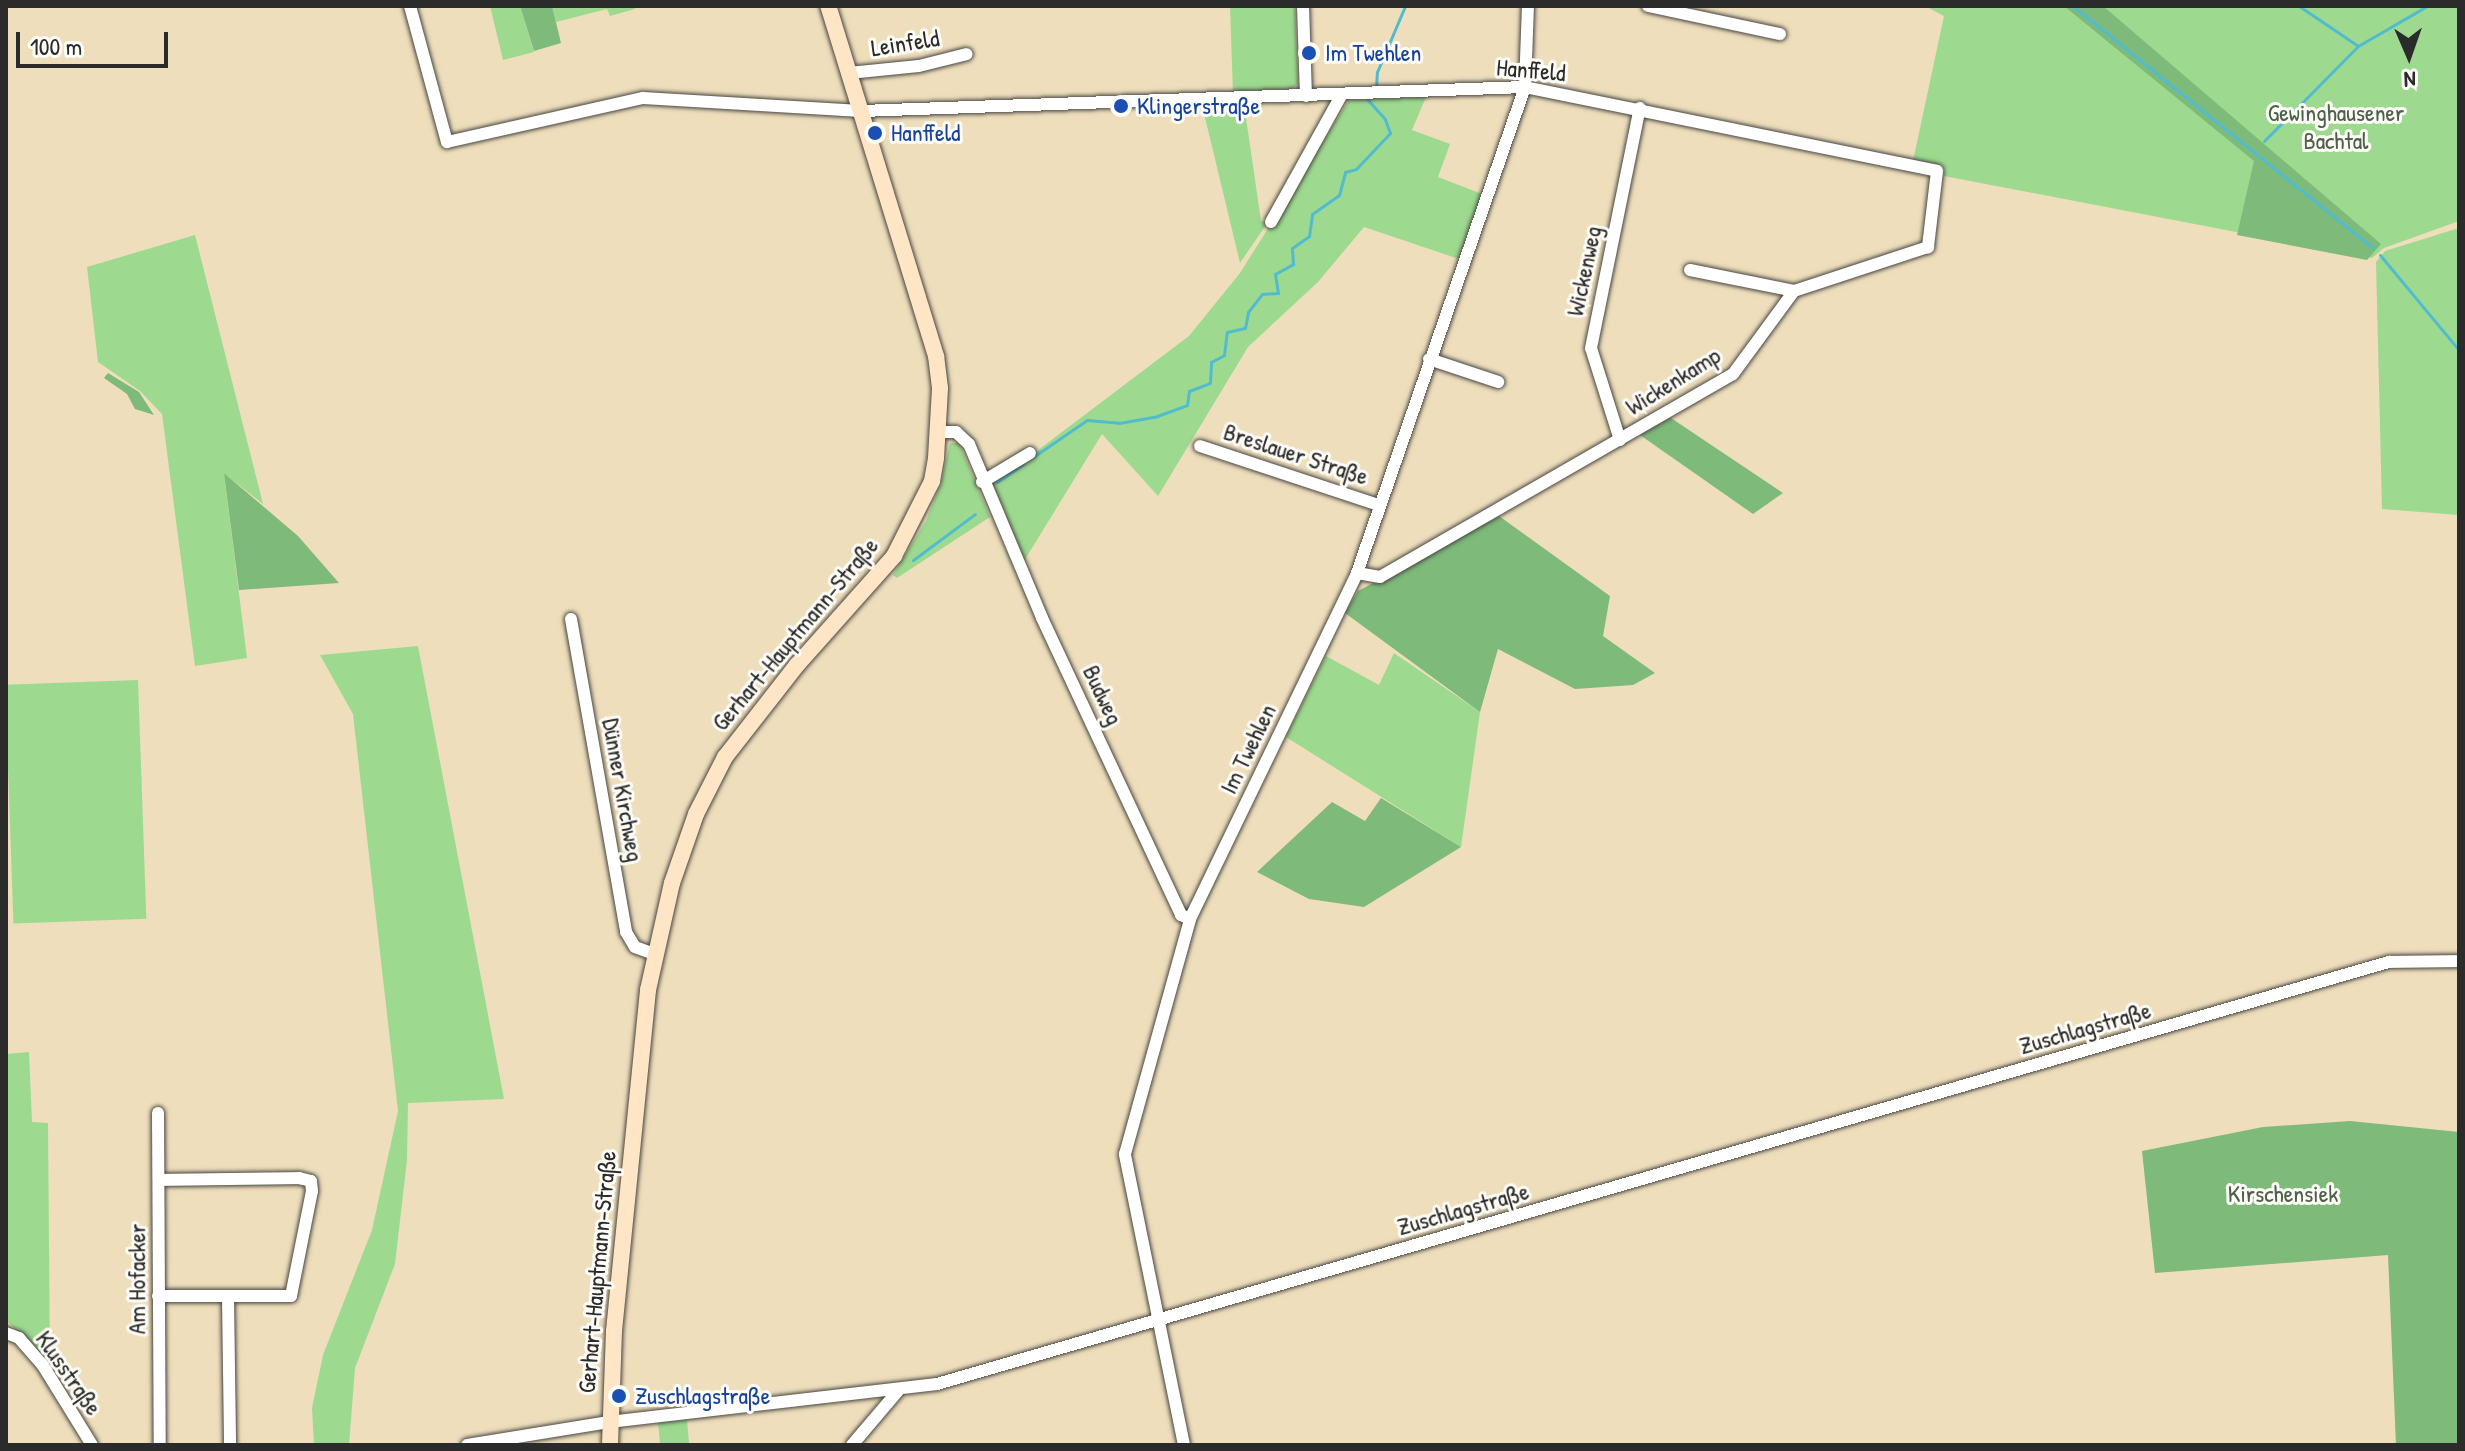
<!DOCTYPE html>
<html>
<head>
<meta charset="utf-8">
<style>
	body { margin:0 }
	#map { position:relative; width:2465px; height:1451px; overflow:hidden; background:#eedebc; font-family:"Patrick Hand",sans-serif }
	div>[style] { position:absolute }
	[style*='--x'] { left:calc(var(--x)*1px); top:calc(var(--y)*1px); width:calc(var(--w)*1px); rotate:calc(var(--a)*1deg) }
	.green>* { inset:0; background:#9dda8f; transform-origin:0 0 }
	.forest>* { inset:0; background:#7eba7a }
	.stream>* { height:3px; margin:-1.5px; padding:0 1.5px; transform-origin:1.5px; border-radius:1.5px; background:#52bcce }
	.roads { filter:drop-shadow(0 0 2px #484641) drop-shadow(0 0 2px #484641) }
	.street>* { height:12px; margin:-6px; padding:0 6px; transform-origin:6px; border-radius:6px; background:#fff }
	.secondary>* { height:16px; margin:-8px; padding:0 8px; transform-origin:8px; border-radius:8px; background:#fde5c5 }
	.dots>* { width:22px; height:22px; translate:-50% -50%; box-sizing:border-box; border:4px solid #fdfcf7; border-radius:50% }
	span { translate:-50% -50%; white-space:nowrap; text-align:center; line-height:1.15; -webkit-text-stroke:6px #fdfcf7; paint-order:stroke }
	.street-label { font-size:24px; color:#2b2b2b }
	.transit-label { font-size:24px; color:#164399 }
	.left { translate:0 -50%; text-align:left }
	.park-label { font-size:24px; color:#4d6049 }
	.frame { position:absolute; inset:0; border:8px solid #2b2b2b; pointer-events:none }
	.north { position:absolute; left:2369px; top:16px; width:80px; height:80px; -webkit-text-stroke:6px #fdfcf7; paint-order:stroke; rotate:178deg; font-size:22px; font-weight:700; line-height:32px; text-align:center; color:#2b2b2b }
	.north::after { content:''; display:block; margin:auto; width:28px; height:36px; background:#2b2b2b; clip-path:polygon(50% 0,100% 100%,50% 72%,0 100%) }
	.scale { position:absolute; left:16px; top:32px; width:152px; height:36px; box-sizing:border-box; border:4px solid #2b2b2b; border-top:0; padding-left:10px; font-size:24px; line-height:28px; white-space:nowrap; color:#2b2b2b; -webkit-text-stroke:6px #fdfcf7; paint-order:stroke }
</style>
</head>
<body>
<div id="map">
	<div class="green">
		<div style="clip-path:polygon(490px 6px,520px 6px,534px 52px,503px 60px)"></div>
		<div style="clip-path:polygon(552px 6px,634px 6px,635px 9px,610px 16px,607px 9px,556px 22px)"></div>
		<div style="clip-path:polygon(1230px 6px,1295px 6px,1298px 84px,1292px 89px,1233px 94px)"></div>
		<div style="clip-path:polygon(1925px 6px,2459px 6px,2459px 221px,2384px 248px,2372px 258px,1944px 176px,1944px 169px,1913px 161px,1944px 16px)"></div>
		<div style="clip-path:polygon(1426px 97px,1412px 130px,1450px 144px,1438px 177px,1482px 194px,1459px 259px,1364px 227px,1318px 282px,1248px 347px,1158px 496px,1102px 434px,1024px 561px,993px 484px,1189px 336px,1240px 273px,1349px 100px)"></div>
		<div style="clip-path:polygon(1244px 104px,1261px 221px,1268px 222px,1240px 263px,1202px 105px)"></div>
		<div style="clip-path:polygon(2459px 228px,2459px 515px,2382px 509px,2376px 262px,2385px 251px)"></div>
		<div style="clip-path:polygon(195px 235px,263px 504px,224px 473px,247px 658px,195px 666px,162px 414px,140px 391px,98px 362px,87px 267px)"></div>
		<div style="clip-path:polygon(950px 443px,959px 443px,990px 517px,897px 578px,893px 575px,926px 521px,941px 483px)"></div>
		<div style="clip-path:polygon(418px 646px,504px 1099px,408px 1103px,407px 1160px,395px 1264px,355px 1368px,349px 1445px,314px 1445px,312px 1408px,323px 1355px,372px 1230px,398px 1111px,353px 714px,320px 655px)"></div>
		<div style="clip-path:polygon(1394px 653px,1480px 712px,1461px 847px,1286px 737px,1326px 656px,1379px 685px)"></div>
		<div style="left:138px;top:680px;width:239px;height:133px;rotate:88deg"></div>
		<div style="clip-path:polygon(29px 1052px,32px 1122px,48px 1123px,50px 1362px,6px 1320px,6px 1054px)"></div>
		<div style="left:687px;top:1420px;width:25px;height:29px;rotate:85deg"></div>
	</div>
	<div class="forest">
		<div style="clip-path:polygon(520px 6px,552px 6px,561px 43px,534px 51px)"></div>
		<div style="clip-path:polygon(2064px 6px,2103px 6px,2381px 244px,2367px 260px,2237px 235px,2254px 161px)"></div>
		<div style="clip-path:polygon(108px 373px,139px 392px,154px 415px,135px 409px,127px 394px,104px 378px)"></div>
		<div style="clip-path:polygon(1670px 418px,1671px 418px,1783px 493px,1753px 514px,1640px 435px)"></div>
		<div style="clip-path:polygon(224px 473px,298px 536px,339px 583px,239px 590px)"></div>
		<div style="clip-path:polygon(1499px 516px,1610px 596px,1603px 636px,1655px 673px,1633px 685px,1575px 689px,1498px 649px,1480px 712px,1345px 613px,1358px 591px)"></div>
		<div style="clip-path:polygon(1381px 798px,1461px 847px,1364px 907px,1309px 899px,1257px 872px,1332px 802px,1365px 821px)"></div>
		<div style="clip-path:polygon(2350px 1121px,2459px 1132px,2459px 1445px,2396px 1445px,2388px 1255px,2155px 1273px,2142px 1151px,2263px 1127px)"></div>
	</div>
	<div class="stream">
		<div style="--x:2073;--y:6;--w:385;--a:38.9"></div>
		<div style="--x:2299;--y:6;--w:71;--a:34.1"></div>
		<div style="--x:1376;--y:89;--w:17;--a:-87"></div>
		<div style="--x:1377;--y:72;--w:72;--a:-67"></div>
		<div style="--x:2264;--y:141;--w:134;--a:-45.3"></div>
		<div style="--x:2358;--y:46;--w:80;--a:-30.1"></div>
		<div style="--x:2380;--y:255;--w:124;--a:50.3"></div>
		<div style="--x:1033;--y:457;--w:65;--a:-34.4"></div>
		<div style="--x:1087;--y:420;--w:32;--a:5"></div>
		<div style="--x:1119;--y:423;--w:39;--a:-10"></div>
		<div style="--x:1157;--y:416;--w:32;--a:-20"></div>
		<div style="--x:1187;--y:405;--w:14;--a:-82"></div>
		<div style="--x:1189;--y:391;--w:22;--a:-21"></div>
		<div style="--x:1210;--y:383;--w:21;--a:-87"></div>
		<div style="--x:1211;--y:362;--w:15;--a:-28"></div>
		<div style="--x:1224;--y:355;--w:23;--a:-83"></div>
		<div style="--x:1227;--y:332;--w:18;--a:-13"></div>
		<div style="--x:1245;--y:328;--w:16;--a:-79"></div>
		<div style="--x:1248;--y:312;--w:23;--a:-52"></div>
		<div style="--x:1262;--y:294;--w:16;--a:-4"></div>
		<div style="--x:1278;--y:293;--w:19;--a:-99"></div>
		<div style="--x:1275;--y:274;--w:21;--a:-29"></div>
		<div style="--x:1293;--y:264;--w:16;--a:-94"></div>
		<div style="--x:1292;--y:248;--w:21;--a:-35"></div>
		<div style="--x:1309;--y:236;--w:22;--a:-82"></div>
		<div style="--x:1312;--y:214;--w:33;--a:-35"></div>
		<div style="--x:1339;--y:195;--w:24;--a:-75"></div>
		<div style="--x:1345;--y:172;--w:11;--a:-15"></div>
		<div style="--x:1356;--y:169;--w:50;--a:-46.6"></div>
		<div style="--x:1390;--y:133;--w:15;--a:-110"></div>
		<div style="--x:1385;--y:119;--w:27;--a:-132"></div>
		<div style="--x:997;--y:482;--w:32;--a:-34"></div>
		<div style="--x:913;--y:560;--w:77;--a:-36.6"></div>
	</div>
	<div class="roads">
		<div class="street">
			<div style="--x:410;--y:6;--w:141;--a:74.8"></div>
			<div style="--x:447;--y:142;--w:201;--a:-12.7"></div>
			<div style="--x:643;--y:98;--w:218;--a:3.4"></div>
			<div style="--x:861;--y:111;--w:664;--a:-2.07"></div>
			<div style="--x:1525;--y:87;--w:420;--a:11.5"></div>
			<div style="--x:1937;--y:171;--w:77;--a:96.8"></div>
			<div style="--x:1928;--y:247;--w:141;--a:161.8"></div>
			<div style="--x:1794;--y:291;--w:103;--a:126.3"></div>
			<div style="--x:1733;--y:374;--w:407;--a:150.1"></div>
			<div style="--x:1380;--y:577;--w:23;--a:-170"></div>
			<div style="--x:1303;--y:6;--w:90;--a:88.1"></div>
			<div style="--x:1648;--y:6;--w:135;--a:12"></div>
			<div style="--x:849;--y:73;--w:70;--a:-5.7"></div>
			<div style="--x:919;--y:66;--w:49;--a:-14"></div>
			<div style="--x:1271;--y:222;--w:146;--a:-61"></div>
			<div style="--x:1690;--y:270;--w:106;--a:11.4"></div>
			<div style="--x:1429;--y:359;--w:73;--a:18.4"></div>
			<div style="--x:939;--y:432;--w:17;--a:0"></div>
			<div style="--x:956;--y:432;--w:18;--a:43"></div>
			<div style="--x:969;--y:444;--w:189;--a:67.2"></div>
			<div style="--x:1042;--y:618;--w:328;--a:64.9"></div>
			<div style="--x:1181;--y:915;--w:10;--a:24"></div>
			<div style="--x:1620;--y:440;--w:96;--a:-107.5"></div>
			<div style="--x:1591;--y:348;--w:245;--a:-78.5"></div>
			<div style="--x:1200;--y:446;--w:188;--a:18.3"></div>
			<div style="--x:982;--y:482;--w:56;--a:-31.1"></div>
			<div style="--x:571;--y:619;--w:318;--a:80"></div>
			<div style="--x:626;--y:932;--w:17;--a:59"></div>
			<div style="--x:635;--y:947;--w:20;--a:20"></div>
			<div style="--x:158;--y:1113;--w:332;--a:89.7"></div>
			<div style="--x:158;--y:1296;--w:133;--a:0"></div>
			<div style="--x:291;--y:1296;--w:107;--a:-78.7"></div>
			<div style="--x:312;--y:1191;--w:10;--a:-96"></div>
			<div style="--x:311;--y:1181;--w:12;--a:-166"></div>
			<div style="--x:299;--y:1178;--w:139;--a:179.2"></div>
			<div style="--x:228;--y:1297;--w:148;--a:89.2"></div>
			<div style="--x:6;--y:1333;--w:14;--a:21"></div>
			<div style="--x:19;--y:1338;--w:35;--a:49"></div>
			<div style="--x:42;--y:1364;--w:95;--a:58.3"></div>
			<div style="--x:467;--y:1445;--w:144;--a:-9.2"></div>
			<div style="--x:609;--y:1422;--w:330;--a:-6.6"></div>
			<div style="--x:937;--y:1384;--w:1512;--a:-16.21"></div>
			<div style="--x:2389;--y:962;--w:70;--a:-0.8"></div>
			<div style="--x:852;--y:1445;--w:71;--a:-49.6"></div>
			<div style="--x:1184;--y:1445;--w:297;--a:-101.5"></div>
			<div style="--x:1125;--y:1154;--w:244;--a:-74.5"></div>
			<div style="--x:1190;--y:919;--w:384;--a:-64.2"></div>
			<div style="--x:1357;--y:573;--w:514;--a:-70.93"></div>
			<div style="--x:1525;--y:87;--w:81;--a:-87.9"></div>
		</div>
		<div class="secondary">
			<div style="--x:610;--y:1445;--w:114;--a:-88"></div>
			<div style="--x:614;--y:1331;--w:343;--a:-84.3"></div>
			<div style="--x:648;--y:990;--w:110;--a:-77.4"></div>
			<div style="--x:672;--y:883;--w:73;--a:-70.8"></div>
			<div style="--x:696;--y:814;--w:64;--a:-63"></div>
			<div style="--x:725;--y:757;--w:117;--a:-52"></div>
			<div style="--x:797;--y:665;--w:146;--a:-48.3"></div>
			<div style="--x:894;--y:556;--w:84;--a:-63.1"></div>
			<div style="--x:932;--y:481;--w:23;--a:-80"></div>
			<div style="--x:936;--y:458;--w:70;--a:-86.7"></div>
			<div style="--x:940;--y:388;--w:32;--a:-97"></div>
			<div style="--x:936;--y:356;--w:366;--a:-107.1"></div>
		</div>
	</div>
	<div class="dots">
		<div style="left:1309px;top:53px;background:#1a4fb4"></div>
		<div style="left:1121px;top:106px;background:#1a4fb4"></div>
		<div style="left:875px;top:133px;background:#1a4fb4"></div>
		<div style="left:619px;top:1396px;background:#1a4fb4"></div>
	</div>
	<div class="street-label">
		<span style="left:905px;top:43px;rotate:-9deg">Leinfeld</span>
		<span style="left:1531px;top:70px;rotate:5deg">Hanffeld</span>
		<span style="left:1584px;top:271px;rotate:-78deg">Wickenweg</span>
		<span style="left:1673px;top:381px;rotate:-32deg">Wickenkamp</span>
		<span style="left:1296px;top:454px;rotate:18deg">Breslauer Straße</span>
		<span style="left:795px;top:634px;rotate:-50deg">Gerhart-Hauptmann-Straße</span>
		<span style="left:1103px;top:695px;rotate:65deg">Budweg</span>
		<span style="left:1248px;top:749px;rotate:-64deg">Im Twehlen</span>
		<span style="left:623px;top:790px;rotate:80deg">Dünner Kirchweg</span>
		<span style="left:2085px;top:1028px;rotate:-16deg">Zuschlagstraße</span>
		<span style="left:1463px;top:1209px;rotate:-16deg">Zuschlagstraße</span>
		<span style="left:597px;top:1272px;rotate:-85deg">Gerhart-Hauptmann-Straße</span>
		<span style="left:137px;top:1279px;rotate:-90deg">Am Hofacker</span>
		<span style="left:69px;top:1373px;rotate:55deg">Klusstraße</span>
	</div>
	<div class="transit-label">
		<span class="left" style="left:1325px;top:53px">Im Twehlen</span>
		<span class="left" style="left:1137px;top:106px">Klingerstraße</span>
		<span class="left" style="left:891px;top:133px">Hanffeld</span>
		<span class="left" style="left:635px;top:1396px">Zuschlagstraße</span>
	</div>
	<div class="park-label">
		<span style="left:2336px;top:127px">Gewinghausener<br>Bachtal</span>
		<span style="left:2283px;top:1194px">Kirschensiek</span>
	</div>
	<div class="frame"></div>
	<div class="north">N</div>
	<div class="scale">100 m</div>
</div>
</body>
</html>
